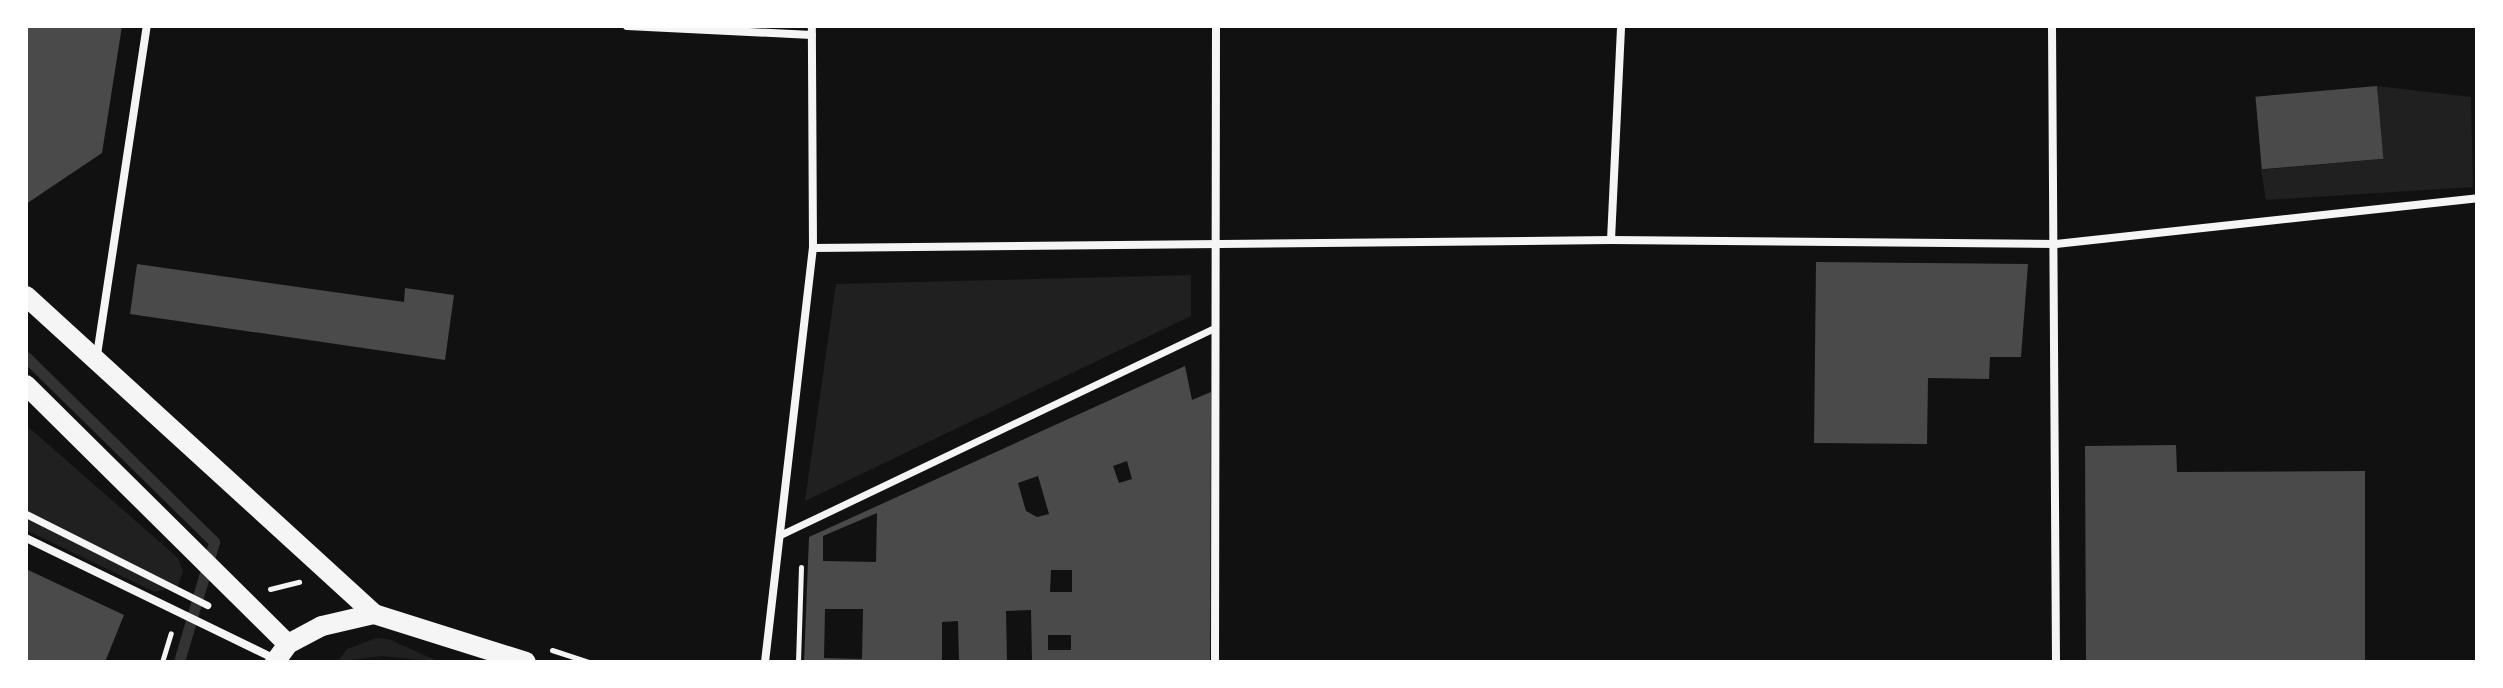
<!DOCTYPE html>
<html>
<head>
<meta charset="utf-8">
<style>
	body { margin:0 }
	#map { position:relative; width:2503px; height:688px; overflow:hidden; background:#111; font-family:Cabin,sans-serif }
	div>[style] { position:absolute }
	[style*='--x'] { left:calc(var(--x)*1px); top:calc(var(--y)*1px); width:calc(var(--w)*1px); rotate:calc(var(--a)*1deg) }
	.green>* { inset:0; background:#202020 }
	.stream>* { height:11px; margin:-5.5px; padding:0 5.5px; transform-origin:5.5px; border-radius:5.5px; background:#333 }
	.building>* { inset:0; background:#4a4a4a; transform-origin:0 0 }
	.path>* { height:5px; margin:-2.5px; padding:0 2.5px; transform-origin:2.5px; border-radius:2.5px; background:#f5f5f5 }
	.pedestrian>* { height:7px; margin:-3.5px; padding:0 3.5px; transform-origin:3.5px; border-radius:3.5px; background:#f5f5f5 }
	.minor>* { height:8px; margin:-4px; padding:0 4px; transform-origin:4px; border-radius:4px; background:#f5f5f5 }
	.primary>* { height:20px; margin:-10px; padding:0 10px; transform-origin:10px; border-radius:10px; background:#f5f5f5 }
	span { translate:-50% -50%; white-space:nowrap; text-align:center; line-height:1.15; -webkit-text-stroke:6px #fff; paint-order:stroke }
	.frame { position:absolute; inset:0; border:28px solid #fff; pointer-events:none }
</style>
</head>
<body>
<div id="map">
	<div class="green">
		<div style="clip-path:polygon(2377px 86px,2471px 97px,2473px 187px,2266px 200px,2261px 170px,2383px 159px)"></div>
		<div style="clip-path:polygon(1191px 275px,1191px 316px,805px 501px,836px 284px)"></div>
		<div style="clip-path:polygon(26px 425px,178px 558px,183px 571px,178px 586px,155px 592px,26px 530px)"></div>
		<div style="clip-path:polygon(376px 638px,388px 639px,440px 662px,382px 656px,337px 662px,347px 649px)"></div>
	</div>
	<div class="stream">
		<div style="--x:26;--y:357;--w:264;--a:44.5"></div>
		<div style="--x:214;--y:542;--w:125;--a:106.3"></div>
	</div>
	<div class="building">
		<div style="clip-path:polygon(26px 26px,122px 26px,102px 153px,26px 204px)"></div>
		<div style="left:2377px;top:86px;width:73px;height:122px;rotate:85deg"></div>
		<div style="clip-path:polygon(1816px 262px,2028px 264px,2021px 357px,1990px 357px,1989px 379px,1928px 378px,1927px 444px,1814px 443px)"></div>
		<div style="clip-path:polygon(137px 264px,404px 302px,405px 288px,454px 295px,445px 360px,130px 314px)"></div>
		<div style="clip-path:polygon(evenodd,1185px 366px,1192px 400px,1211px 392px,1210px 662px,1032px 662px,1031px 610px,1006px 611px,1007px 662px,959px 662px,958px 621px,942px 622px,942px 662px,804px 662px,809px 537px,1185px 366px,1127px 461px,1132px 479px,1119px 483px,1113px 466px,1127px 461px,1185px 366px,1038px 476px,1049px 514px,1037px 517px,1026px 511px,1018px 483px,1038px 476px,1185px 366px,877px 513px,876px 562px,823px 561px,823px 536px,877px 513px,1185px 366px,1051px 570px,1072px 570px,1072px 592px,1050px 592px,1051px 570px,1185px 366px,825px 609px,863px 609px,862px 659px,824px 658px,825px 609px,1185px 366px,1048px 635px,1071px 635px,1071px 650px,1048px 650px,1048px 635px)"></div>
		<div style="clip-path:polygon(2176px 445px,2177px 472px,2365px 471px,2365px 662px,2086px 662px,2085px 446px)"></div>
		<div style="clip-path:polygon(26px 569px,124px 615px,105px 662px,26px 662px)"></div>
	</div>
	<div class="path">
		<div style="--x:270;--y:589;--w:30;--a:-14"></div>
		<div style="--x:552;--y:650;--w:39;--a:18"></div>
		<div style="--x:162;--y:662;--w:30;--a:-73"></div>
		<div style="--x:798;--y:662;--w:95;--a:-88.2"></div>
	</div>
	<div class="pedestrian">
		<div style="--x:26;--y:514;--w:203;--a:26.7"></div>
		<div style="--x:780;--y:535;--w:479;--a:-25.5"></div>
	</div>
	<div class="minor">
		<div style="--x:627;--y:26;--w:185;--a:2.8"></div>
		<div style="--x:2052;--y:26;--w:636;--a:89.64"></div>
		<div style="--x:1611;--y:240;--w:214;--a:-87.3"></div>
		<div style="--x:813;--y:248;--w:798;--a:-0.57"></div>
		<div style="--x:1611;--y:240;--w:445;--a:0.5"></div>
		<div style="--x:2056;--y:244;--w:424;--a:-6.2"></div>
		<div style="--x:97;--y:355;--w:333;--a:-81.4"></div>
		<div style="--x:26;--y:538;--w:277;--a:25.9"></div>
		<div style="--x:765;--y:662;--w:417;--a:-83.4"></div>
		<div style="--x:813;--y:248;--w:222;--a:-90.3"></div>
		<div style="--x:1215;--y:662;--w:636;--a:-89.91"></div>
	</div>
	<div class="primary">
		<div style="--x:26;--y:296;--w:471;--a:42.4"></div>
		<div style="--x:26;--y:385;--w:368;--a:44.7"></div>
		<div style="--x:275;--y:662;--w:22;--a:-54"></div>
		<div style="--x:288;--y:644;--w:38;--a:-28"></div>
		<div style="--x:322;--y:626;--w:53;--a:-13"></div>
		<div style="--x:374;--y:614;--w:159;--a:17.5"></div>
	</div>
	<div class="frame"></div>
</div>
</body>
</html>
